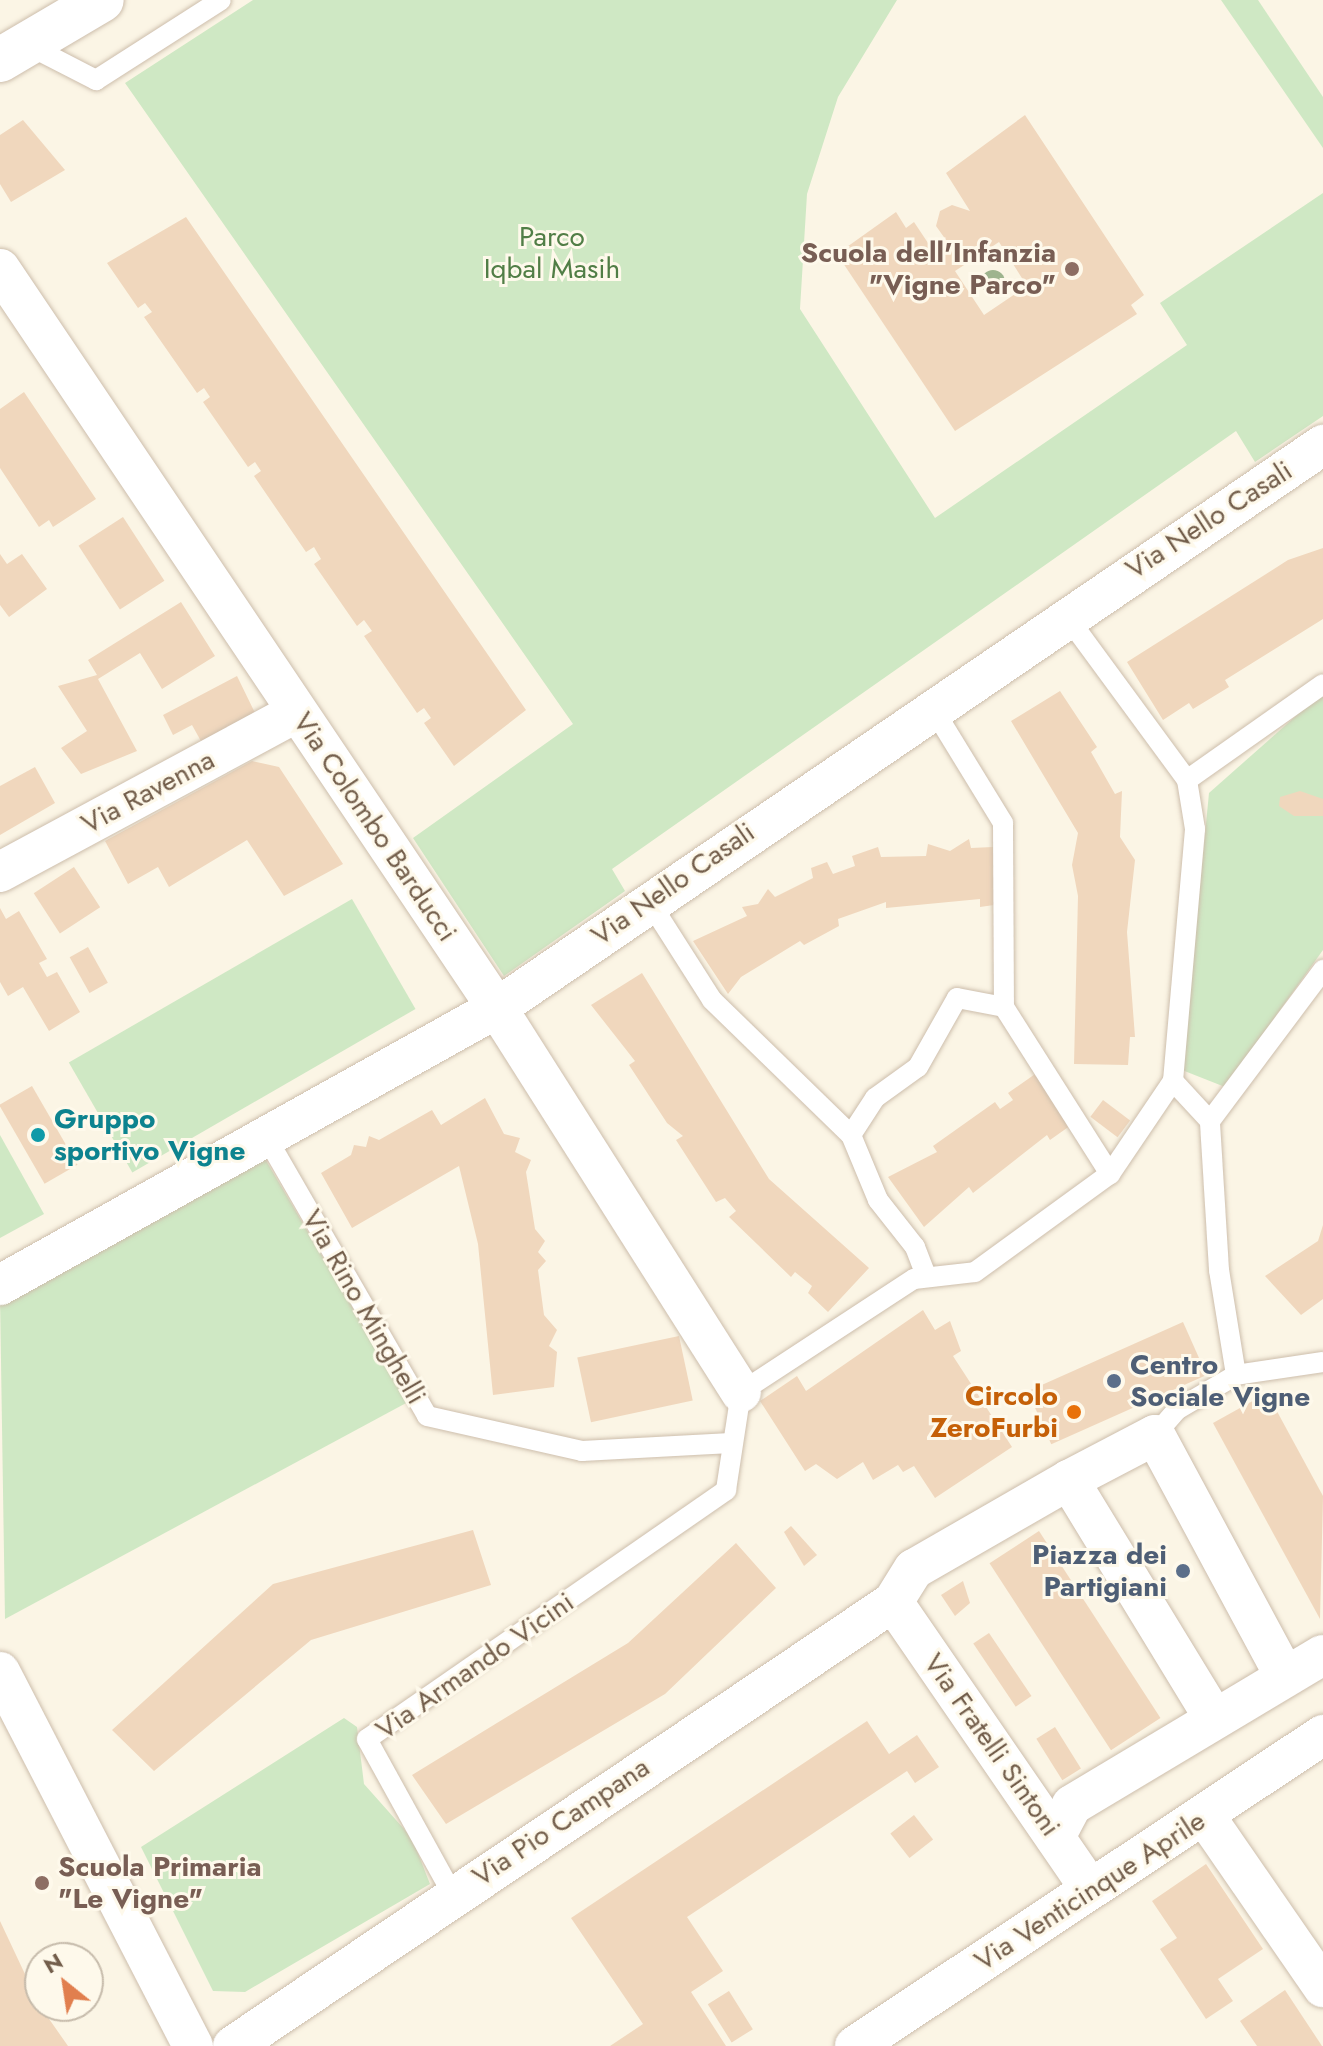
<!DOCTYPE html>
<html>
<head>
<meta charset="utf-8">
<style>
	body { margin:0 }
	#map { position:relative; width:1323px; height:2046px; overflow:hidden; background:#fbf5e5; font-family:Jost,sans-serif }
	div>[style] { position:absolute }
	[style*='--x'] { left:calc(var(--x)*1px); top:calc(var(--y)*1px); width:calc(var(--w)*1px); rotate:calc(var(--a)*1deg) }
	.green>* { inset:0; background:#cfe8c4; transform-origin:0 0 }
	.building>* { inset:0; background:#f0d7bd; transform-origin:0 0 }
	.roads { filter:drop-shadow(0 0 2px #cdbeac) drop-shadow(0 0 2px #cdbeac) }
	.lane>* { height:20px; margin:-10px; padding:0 10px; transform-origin:10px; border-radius:10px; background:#fff }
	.street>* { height:40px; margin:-20px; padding:0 20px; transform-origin:20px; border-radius:20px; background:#fff }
	.secondary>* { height:44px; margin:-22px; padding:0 22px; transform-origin:22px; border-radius:22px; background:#fff }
	.trees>* { width:24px; height:24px; margin:-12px; border-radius:50%; background:#9eb48e }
	.dots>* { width:22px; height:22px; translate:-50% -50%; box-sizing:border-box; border:4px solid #fef9eb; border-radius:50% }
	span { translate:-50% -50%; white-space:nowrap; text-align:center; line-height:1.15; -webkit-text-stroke:6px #fef9eb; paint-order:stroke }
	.park-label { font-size:28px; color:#517e46 }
	.education-label { font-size:28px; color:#785e54; font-weight:700 }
	.right { translate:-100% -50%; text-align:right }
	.left { translate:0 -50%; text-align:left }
	.street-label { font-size:28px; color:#735e4b }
	.culture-label { font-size:28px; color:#0d838f; font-weight:700 }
	.service-label { font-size:28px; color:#4e5e75; font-weight:700 }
	.food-label { font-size:28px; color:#c56008; font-weight:700 }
	.north { position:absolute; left:24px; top:1942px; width:80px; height:80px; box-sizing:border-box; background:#fef9eb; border:2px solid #c6bbab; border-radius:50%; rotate:330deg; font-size:22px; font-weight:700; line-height:32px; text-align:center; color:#735e4b }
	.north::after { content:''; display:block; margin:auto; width:28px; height:36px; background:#e17f4e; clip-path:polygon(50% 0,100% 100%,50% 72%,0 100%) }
</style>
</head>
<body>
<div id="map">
	<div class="green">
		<div style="clip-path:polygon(253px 0,897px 0,838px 97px,807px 194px,800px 309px,935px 518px,1187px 345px,1160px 303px,1323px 193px,1323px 416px,1255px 462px,1236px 431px,612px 869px,625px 891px,504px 976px,413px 838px,573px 724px,125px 83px)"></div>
		<div style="clip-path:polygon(1221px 0,1258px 0,1323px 97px,1323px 148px)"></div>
		<div style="clip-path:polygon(1323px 692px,1323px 950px,1225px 1087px,1182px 1070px,1209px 793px)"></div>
		<div style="left:352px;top:899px;width:127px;height:327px;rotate:60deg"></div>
		<div style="clip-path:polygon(0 1135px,44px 1214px,0 1238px)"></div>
		<div style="clip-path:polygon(261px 1152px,408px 1402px,5px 1619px,0 1296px)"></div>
		<div style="clip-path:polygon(344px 1718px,357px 1727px,364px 1784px,412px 1838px,430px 1884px,245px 1992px,213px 1991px,141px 1847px)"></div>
	</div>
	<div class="building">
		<div style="clip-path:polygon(evenodd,1025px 115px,1144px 295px,1131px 305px,1137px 314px,955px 431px,837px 254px,896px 212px,906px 228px,914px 222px,932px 249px,946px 240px,936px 226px,940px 211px,952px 205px,970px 211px,946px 173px,1025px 115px,999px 242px,1027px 286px,984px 315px,955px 271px,999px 242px)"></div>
		<div style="clip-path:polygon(23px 120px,65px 170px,11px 202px,0 184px,0 135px)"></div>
		<div style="clip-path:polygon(186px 217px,526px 710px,454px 766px,424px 723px,431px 718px,424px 708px,417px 713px,364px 636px,372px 631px,364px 620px,357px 626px,314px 564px,321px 559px,314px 547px,306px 552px,254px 476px,261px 471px,255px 462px,248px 467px,203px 402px,210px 397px,204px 388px,197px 393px,144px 317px,152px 312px,145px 303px,138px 308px,107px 263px)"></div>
		<div style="clip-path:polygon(24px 392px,96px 499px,53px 527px,49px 520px,39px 527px,0 468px,0 409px)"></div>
		<div style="left:123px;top:517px;width:76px;height:53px;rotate:57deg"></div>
		<div style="clip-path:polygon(1323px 548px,1323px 619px,1225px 680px,1229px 687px,1193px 709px,1189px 703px,1163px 720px,1127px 662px,1288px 560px)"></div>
		<div style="clip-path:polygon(0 554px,7px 564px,22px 554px,47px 589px,9px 617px,0 605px)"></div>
		<div style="clip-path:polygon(181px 602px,215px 656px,162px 689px,140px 653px,98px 679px,137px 751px,81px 774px,61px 748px,87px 731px,58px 686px,97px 675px,88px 660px)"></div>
		<div style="clip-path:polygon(237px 676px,256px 715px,202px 743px,192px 725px,173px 735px,163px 715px)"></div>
		<div style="clip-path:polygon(1060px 691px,1097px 747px,1091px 752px,1115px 794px,1122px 791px,1120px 837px,1135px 860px,1127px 932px,1135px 1037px,1130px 1037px,1128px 1065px,1074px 1064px,1078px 896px,1072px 865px,1078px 833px,1011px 721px)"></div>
		<div style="clip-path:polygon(252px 761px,279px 767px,343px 864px,284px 896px,247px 840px,169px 887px,158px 867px,128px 884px,105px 841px)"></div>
		<div style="clip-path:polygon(35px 767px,55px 803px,0 835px,0 786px)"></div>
		<div style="clip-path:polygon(1300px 791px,1323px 799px,1323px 816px,1294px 816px,1279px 806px,1280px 797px)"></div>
		<div style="clip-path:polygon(969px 839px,971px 848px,993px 847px,994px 905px,980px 907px,980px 899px,886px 908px,886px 902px,838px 919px,839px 926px,804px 945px,800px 941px,741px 977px,728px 994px,693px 941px,747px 916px,742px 907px,758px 904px,768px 889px,775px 897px,813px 878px,811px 868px,827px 862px,833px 874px,855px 866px,852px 856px,878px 847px,881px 857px,926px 856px,928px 844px,950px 851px)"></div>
		<div style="left:74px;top:867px;width:48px;height:48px;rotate:57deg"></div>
		<div style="clip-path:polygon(0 908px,6px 919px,19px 911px,47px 959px,39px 963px,47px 977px,57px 972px,80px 1012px,49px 1031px,23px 987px,8px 996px,0 982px)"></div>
		<div style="left:88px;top:947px;width:41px;height:21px;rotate:61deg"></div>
		<div style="clip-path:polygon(642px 973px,769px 1179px,869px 1268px,828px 1312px,808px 1293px,812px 1286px,795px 1272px,791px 1277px,729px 1217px,736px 1211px,725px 1198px,716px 1202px,676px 1140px,683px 1136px,667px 1123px,629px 1065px,635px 1061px,591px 1005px)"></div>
		<div style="clip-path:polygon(1038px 1072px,1074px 1123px,1050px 1140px,1047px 1135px,973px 1193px,969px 1187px,924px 1227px,888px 1177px,937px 1152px,933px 1146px,995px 1102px,1000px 1109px,1013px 1100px,1008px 1093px)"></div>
		<div style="left:32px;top:1086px;width:91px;height:38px;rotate:60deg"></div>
		<div style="clip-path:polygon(485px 1098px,504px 1134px,520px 1138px,515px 1152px,531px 1160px,526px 1172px,535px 1229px,545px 1241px,538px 1252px,546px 1261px,538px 1270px,544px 1315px,557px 1330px,549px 1346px,557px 1352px,554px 1387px,493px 1395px,478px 1244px,459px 1166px,352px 1228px,321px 1173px,351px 1155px,354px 1145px,366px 1147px,369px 1136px,379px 1140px,432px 1110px,441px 1125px)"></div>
		<div style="left:1103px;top:1100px;width:34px;height:21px;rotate:37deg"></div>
		<div style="clip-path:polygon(1323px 1225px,1323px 1299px,1301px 1315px,1265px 1276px,1318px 1241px)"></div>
		<div style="clip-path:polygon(923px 1310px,935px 1330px,950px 1321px,961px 1351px,953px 1356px,1012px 1447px,935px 1498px,914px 1466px,903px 1472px,898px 1465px,873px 1480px,863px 1462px,837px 1479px,816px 1464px,805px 1471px,760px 1401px,797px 1376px,806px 1391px)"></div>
		<div style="left:1183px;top:1322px;width:58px;height:170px;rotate:66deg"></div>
		<div style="left:679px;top:1336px;width:66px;height:104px;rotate:78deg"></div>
		<div style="clip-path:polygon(1267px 1393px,1323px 1496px,1320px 1619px,1213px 1423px)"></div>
		<div style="clip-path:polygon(791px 1526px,817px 1555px,804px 1566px,784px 1532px)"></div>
		<div style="clip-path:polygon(473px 1530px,491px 1585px,311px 1640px,154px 1771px,112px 1730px,273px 1584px)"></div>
		<div style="left:1039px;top:1531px;width:223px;height:59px;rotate:57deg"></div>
		<div style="clip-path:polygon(736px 1543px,776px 1588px,665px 1694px,446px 1824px,412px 1775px,628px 1643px)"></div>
		<div style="clip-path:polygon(963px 1581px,970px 1603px,955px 1616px,941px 1595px)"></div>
		<div style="left:989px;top:1633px;width:76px;height:19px;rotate:56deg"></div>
		<div style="clip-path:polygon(867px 1721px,889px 1754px,917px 1735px,939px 1767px,915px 1783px,907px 1771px,687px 1917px,723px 1971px,691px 1992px,726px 2046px,610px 2046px,643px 2024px,571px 1918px)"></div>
		<div style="left:1055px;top:1727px;width:49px;height:22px;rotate:58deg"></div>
		<div style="left:914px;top:1815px;width:31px;height:30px;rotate:52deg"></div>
		<div style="clip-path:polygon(1206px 1864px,1263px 1949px,1218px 1979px,1233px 2001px,1206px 2019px,1160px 1949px,1177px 1938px,1152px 1901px)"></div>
		<div style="clip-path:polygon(0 1921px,40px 2006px,68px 2046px,0 2046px)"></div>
		<div style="clip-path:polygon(1285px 1990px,1322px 2046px,1257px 2046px,1240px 2021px)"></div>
		<div style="left:729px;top:1991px;width:45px;height:25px;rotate:58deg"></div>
	</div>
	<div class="roads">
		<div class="lane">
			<div style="--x:26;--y:44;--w:79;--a:27.2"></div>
			<div style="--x:96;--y:80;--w:148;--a:-32.6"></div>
			<div style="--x:932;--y:707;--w:136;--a:58.5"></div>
			<div style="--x:1003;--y:823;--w:184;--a:89.7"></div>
			<div style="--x:1004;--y:1007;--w:198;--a:57.6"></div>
			<div style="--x:1187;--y:780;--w:166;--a:-35.2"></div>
			<div style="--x:649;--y:901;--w:117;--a:57.5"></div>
			<div style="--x:712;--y:1000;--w:194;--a:44.2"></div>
			<div style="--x:851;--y:1135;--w:70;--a:67.4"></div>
			<div style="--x:878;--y:1200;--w:60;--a:51.8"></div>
			<div style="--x:915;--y:1247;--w:31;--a:69"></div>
			<div style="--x:1173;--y:1081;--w:54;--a:47.2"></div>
			<div style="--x:265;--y:1135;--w:324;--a:60"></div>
			<div style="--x:427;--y:1416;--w:159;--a:12.7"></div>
			<div style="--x:582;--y:1451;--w:149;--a:-3.1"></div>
			<div style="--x:851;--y:1135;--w:44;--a:-57"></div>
			<div style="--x:875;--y:1098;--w:53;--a:-35.8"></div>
			<div style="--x:918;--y:1067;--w:79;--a:-60.5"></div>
			<div style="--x:957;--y:998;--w:48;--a:10.8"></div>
			<div style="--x:1236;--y:1375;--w:88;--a:-8.5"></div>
			<div style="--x:1155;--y:1435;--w:35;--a:-49"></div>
			<div style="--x:1178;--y:1409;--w:67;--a:-30.4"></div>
			<div style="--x:1236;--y:1375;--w:106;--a:-99.2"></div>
			<div style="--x:1219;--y:1270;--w:149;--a:-93.5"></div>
			<div style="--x:1210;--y:1121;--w:189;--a:-53.2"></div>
			<div style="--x:453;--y:1895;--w:178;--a:-118.9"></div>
			<div style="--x:367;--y:1739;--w:437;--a:-34.7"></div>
			<div style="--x:726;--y:1490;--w:99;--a:-81.3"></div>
			<div style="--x:741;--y:1392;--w:207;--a:-33.2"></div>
			<div style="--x:914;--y:1279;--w:61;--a:-6.5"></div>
			<div style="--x:975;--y:1272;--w:167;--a:-36"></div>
			<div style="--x:1110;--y:1174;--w:112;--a:-55.9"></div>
			<div style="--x:1173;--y:1081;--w:253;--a:-85"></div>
			<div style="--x:1195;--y:829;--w:50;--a:-99.3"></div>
			<div style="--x:1187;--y:780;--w:205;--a:-126.3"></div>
		</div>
		<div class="street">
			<div style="--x:0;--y:269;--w:891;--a:56.08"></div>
			<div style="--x:497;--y:1008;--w:455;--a:57.6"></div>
			<div style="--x:0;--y:872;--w:337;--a:-28.3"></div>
			<div style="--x:0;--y:1285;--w:569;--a:-29.13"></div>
			<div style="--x:497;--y:1008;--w:1000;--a:-34.28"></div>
			<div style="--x:893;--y:1602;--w:348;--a:55.5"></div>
			<div style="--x:0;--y:1672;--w:421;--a:62.7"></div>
			<div style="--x:1214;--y:1718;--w:279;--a:-121.4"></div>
			<div style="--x:1069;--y:1480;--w:97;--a:-27.6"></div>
			<div style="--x:1155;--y:1435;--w:274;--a:61.7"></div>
			<div style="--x:1205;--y:1816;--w:208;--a:55.4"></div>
			<div style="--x:1055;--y:1837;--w:36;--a:-62"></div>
			<div style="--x:1072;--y:1805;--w:292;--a:-30.9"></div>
			<div style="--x:233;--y:2046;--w:795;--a:-33.93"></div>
			<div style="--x:893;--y:1602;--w:39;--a:-58"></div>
			<div style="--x:914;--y:1569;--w:179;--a:-29.9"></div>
			<div style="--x:855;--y:2046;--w:562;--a:-33.61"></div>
		</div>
		<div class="secondary">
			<div style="--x:0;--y:60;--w:118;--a:-30.5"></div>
		</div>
	</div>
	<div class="trees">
		<div style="left:993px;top:282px"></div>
	</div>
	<div class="dots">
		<div style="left:1072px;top:269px;background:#8d6e63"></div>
		<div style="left:38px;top:1135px;background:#0f9aa8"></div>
		<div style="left:1114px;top:1381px;background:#5c6f8a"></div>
		<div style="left:1074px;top:1412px;background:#e8710a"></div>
		<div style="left:1183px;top:1571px;background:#5c6f8a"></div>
		<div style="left:42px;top:1883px;background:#8d6e63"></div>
	</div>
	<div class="park-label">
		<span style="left:552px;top:253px">Parco<br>Iqbal Masih</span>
	</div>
	<div class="education-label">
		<span class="right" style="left:1056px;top:269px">Scuola dell'Infanzia<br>"Vigne Parco"</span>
		<span class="left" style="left:58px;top:1883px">Scuola Primaria<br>"Le Vigne"</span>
	</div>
	<div class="street-label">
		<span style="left:1209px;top:520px;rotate:-33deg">Via Nello Casali</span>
		<span style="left:148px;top:792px;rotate:-28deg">Via Ravenna</span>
		<span style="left:375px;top:827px;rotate:56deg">Via Colombo Barducci</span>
		<span style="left:673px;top:884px;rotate:-35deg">Via Nello Casali</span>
		<span style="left:364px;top:1307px;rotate:60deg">Via Rino Minghelli</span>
		<span style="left:475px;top:1666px;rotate:-35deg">Via Armando Vicini</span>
		<span style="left:992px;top:1745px;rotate:55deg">Via Fratelli Sintoni</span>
		<span style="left:561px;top:1822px;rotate:-34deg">Via Pio Campana</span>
		<span style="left:1090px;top:1891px;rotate:-33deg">Via Venticinque Aprile</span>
	</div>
	<div class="culture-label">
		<span class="left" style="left:54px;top:1135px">Gruppo<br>sportivo Vigne</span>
	</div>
	<div class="service-label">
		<span class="left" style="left:1130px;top:1381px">Centro<br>Sociale Vigne</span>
		<span class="right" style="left:1167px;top:1571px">Piazza dei<br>Partigiani</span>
	</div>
	<div class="food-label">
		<span class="right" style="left:1058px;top:1412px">Circolo<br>ZeroFurbi</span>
	</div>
	<div class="north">N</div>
</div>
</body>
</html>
